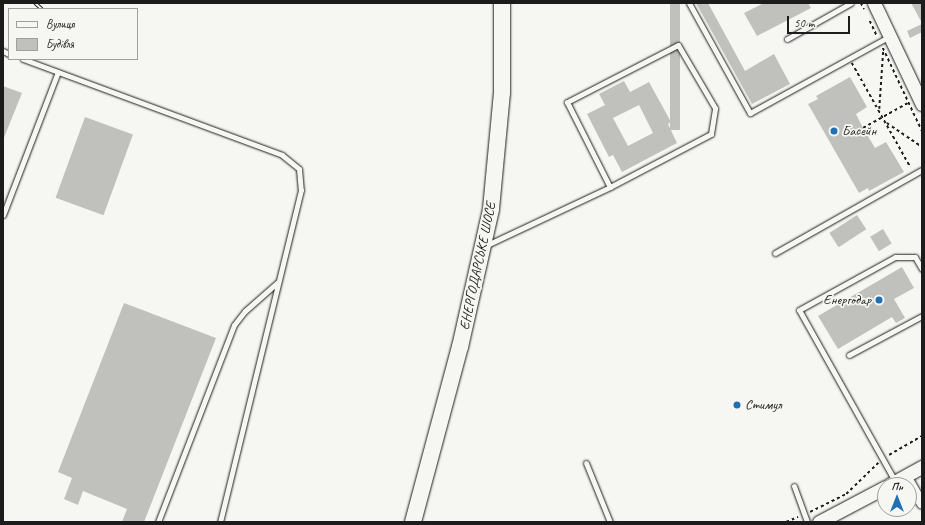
<!DOCTYPE html>
<html>
<head>
<meta charset="utf-8">
<style>
	body { margin:0 }
	#map { position:relative; width:925px; height:525px; overflow:hidden; background:#f6f6f2; font-family:Caveat,sans-serif }
	div>[style] { position:absolute }
	[style*='--x'] { left:calc(var(--x)*1px); top:calc(var(--y)*1px); width:calc(var(--w)*1px); rotate:calc(var(--a)*1deg) }
	.building>* { inset:0; background:#c0c0bd; transform-origin:0 0 }
	.path>* { height:1.5px; margin-top:-0.75px; transform-origin:0; background:repeating-linear-gradient(90deg,#1c1c1c 0 3px,transparent 0 6px) }
	.roads { filter:drop-shadow(0 0 1px #1c1c1c) drop-shadow(0 0 1px #1c1c1c) }
	.service>* { height:5px; margin:-2.5px; padding:0 2.5px; transform-origin:2.5px; border-radius:2.5px; background:#f6f6f2 }
	.minor>* { height:10px; margin:-5px; padding:0 5px; transform-origin:5px; border-radius:5px; background:#f6f6f2 }
	.tertiary>* { height:13px; margin:-6.5px; padding:0 6.5px; transform-origin:6.5px; border-radius:6.5px; background:#f6f6f2 }
	.primary>* { height:16px; margin:-8px; padding:0 8px; transform-origin:8px; border-radius:8px; background:#f6f6f2 }
	.rail>* { height:4px; margin-top:-2px; transform-origin:0; background:repeating-linear-gradient(90deg,#f6f6f2 0 8px,#1c1c1c 0 16px); box-sizing:border-box; border-block:1px solid #1c1c1c }
	.dots>* { width:11px; height:11px; translate:-50% -50%; box-sizing:border-box; border:2px solid #f6f6f2; border-radius:50% }
	span { translate:-50% -50%; white-space:nowrap; text-align:center; line-height:1.15; -webkit-text-stroke:3.5px #f6f6f2; paint-order:stroke }
	.poi-label { font-size:14px; color:#1c1c1c }
	.left { translate:0 -50%; text-align:left }
	.right { translate:-100% -50%; text-align:right }
	.street-label { font-size:14px; color:#1c1c1c }
	.frame { position:absolute; inset:0; border:4px solid #1c1c1c; pointer-events:none }
	.legend { position:absolute; left:8px; top:8px; width:130px; height:52px; box-sizing:border-box; background:#f6f6f2; border:1px solid #9f9f9c; margin:0; padding:5px 7px; list-style:none; font-size:12px; color:#1c1c1c }
	.legend li { display:flex; align-items:center; gap:8px; height:20px }
	.legend b { width:20px; border:1px solid #9f9f9c }
	.north { position:absolute; left:877px; top:477px; width:40px; height:40px; box-sizing:border-box; background:#f6f6f2; border:1px solid #9f9f9c; border-radius:50%; rotate:0deg; font-size:11px; font-weight:700; line-height:16px; text-align:center; color:#1c1c1c }
	.north::after { content:''; display:block; margin:auto; width:14px; height:18px; background:#1f6fb2; clip-path:polygon(50% 0,100% 100%,50% 72%,0 100%) }
	.scale { position:absolute; left:787px; top:16px; width:63px; height:18px; box-sizing:border-box; border:2px solid #1c1c1c; border-top:0; padding-left:5px; font-size:12px; line-height:14px; white-space:nowrap; color:#1c1c1c; -webkit-text-stroke:3px #f6f6f2; paint-order:stroke }
</style>
</head>
<body>
<div id="map">
	<div class="building">
		<div style="left:670px;top:3px;width:10px;height:127px"></div>
		<div style="clip-path:polygon(696px 3px,708px 3px,745px 71px,774px 54px,790px 84px,752px 104px)"></div>
		<div style="clip-path:polygon(764px 3px,808px 3px,811px 8px,757px 36px,744px 13px)"></div>
		<div style="clip-path:polygon(911px 3px,922px 3px,922px 23px)"></div>
		<div style="clip-path:polygon(922px 24px,922px 32px,910px 38px,907px 31px)"></div>
		<div style="clip-path:polygon(850px 77px,867px 107px,856px 114px,863px 128px,875px 148px,886px 142px,904px 172px,869px 191px,868px 188px,859px 193px,808px 104px,818px 99px,816px 96px)"></div>
		<div style="clip-path:polygon(evenodd,624px 81px,630px 92px,649px 82px,671px 122px,668px 124px,677px 143px,622px 172px,613px 155px,609px 157px,587px 114px,605px 105px,599px 94px,624px 81px,639px 105px,653px 133px,628px 146px,613px 118px,639px 105px)"></div>
		<div style="clip-path:polygon(3px 86px,22px 93px,3px 140px)"></div>
		<div style="left:85px;top:117px;width:51px;height:86px;rotate:20deg"></div>
		<div style="left:857px;top:215px;width:17px;height:33px;rotate:57deg"></div>
		<div style="left:883px;top:229px;width:17px;height:15px;rotate:59deg"></div>
		<div style="clip-path:polygon(902px 267px,914px 288px,894px 299px,905px 318px,896px 323px,892px 317px,838px 349px,818px 316px)"></div>
		<div style="clip-path:polygon(124px 303px,216px 338px,144px 522px,122px 522px,127px 509px,83px 491px,78px 505px,64px 499px,72px 478px,58px 472px)"></div>
	</div>
	<div class="path">
		<div style="--x:861;--y:3;--w:7;--a:63"></div>
		<div style="--x:870;--y:21;--w:17;--a:65"></div>
		<div style="--x:883;--y:48;--w:92;--a:64.8"></div>
		<div style="--x:852;--y:63;--w:120;--a:60.7"></div>
		<div style="--x:879;--y:109;--w:58;--a:-86.1"></div>
		<div style="--x:887;--y:123;--w:42;--a:34.4"></div>
		<div style="--x:863;--y:128;--w:51;--a:-29.1"></div>
		<div style="--x:889;--y:455;--w:38;--a:-30"></div>
		<div style="--x:810;--y:512;--w:40;--a:-26.6"></div>
		<div style="--x:846;--y:494;--w:45;--a:-44.1"></div>
		<div style="--x:786;--y:522;--w:13;--a:-23"></div>
	</div>
	<div class="roads">
		<div class="service">
			<div style="--x:689;--y:3;--w:126;--a:61"></div>
			<div style="--x:750;--y:113;--w:158;--a:-28.8"></div>
			<div style="--x:787;--y:39;--w:73;--a:-29.4"></div>
			<div style="--x:3;--y:51;--w:7;--a:27"></div>
			<div style="--x:23;--y:59;--w:276;--a:20.3"></div>
			<div style="--x:282;--y:155;--w:22;--a:39"></div>
			<div style="--x:299;--y:169;--w:21;--a:85"></div>
			<div style="--x:301;--y:190;--w:342;--a:103.7"></div>
			<div style="--x:3;--y:215;--w:153;--a:-69"></div>
			<div style="--x:487;--y:245;--w:136;--a:-25.2"></div>
			<div style="--x:610;--y:187;--w:114;--a:-27.7"></div>
			<div style="--x:711;--y:134;--w:26;--a:-81"></div>
			<div style="--x:715;--y:108;--w:73;--a:-120.4"></div>
			<div style="--x:678;--y:45;--w:125;--a:152.8"></div>
			<div style="--x:567;--y:102;--w:95;--a:63.2"></div>
			<div style="--x:775;--y:253;--w:169;--a:-29.5"></div>
			<div style="--x:849;--y:355;--w:83;--a:-28.1"></div>
			<div style="--x:586;--y:463;--w:64;--a:67.9"></div>
			<div style="--x:895;--y:481;--w:196;--a:-119.3"></div>
			<div style="--x:799;--y:310;--w:110;--a:-28.9"></div>
			<div style="--x:895;--y:257;--w:20;--a:0"></div>
			<div style="--x:915;--y:257;--w:14;--a:60"></div>
			<div style="--x:794;--y:486;--w:38;--a:70"></div>
			<div style="--x:158;--y:522;--w:211;--a:-68.9"></div>
			<div style="--x:234;--y:325;--w:18;--a:-52"></div>
			<div style="--x:245;--y:311;--w:44;--a:-41.3"></div>
		</div>
		<div class="minor">
			<div style="--x:906;--y:476;--w:32;--a:60"></div>
		</div>
		<div class="tertiary">
			<div style="--x:874;--y:3;--w:112;--a:64.6"></div>
			<div style="--x:889;--y:485;--w:38;--a:-29"></div>
			<div style="--x:819;--y:522;--w:75;--a:-27.9"></div>
		</div>
		<div class="primary">
			<div style="--x:413;--y:522;--w:181;--a:-75"></div>
			<div style="--x:460;--y:347;--w:141;--a:-77.3"></div>
			<div style="--x:491;--y:209;--w:117;--a:-84.6"></div>
			<div style="--x:502;--y:93;--w:90;--a:-90"></div>
		</div>
	</div>
	<div class="rail">
		<div style="--x:35;--y:3;--w:9;--a:41"></div>
	</div>
	<div class="dots">
		<div style="left:834px;top:131px;background:#1f6fb2"></div>
		<div style="left:879px;top:300px;background:#1f6fb2"></div>
		<div style="left:737px;top:405px;background:#1f6fb2"></div>
	</div>
	<div class="poi-label">
		<span class="left" style="left:842px;top:131px">Басейн</span>
		<span class="right" style="left:871px;top:300px">Енергодар</span>
		<span class="left" style="left:745px;top:405px">Стимул</span>
	</div>
	<div class="street-label">
		<span style="left:478px;top:266px;rotate:-78deg">ЕНЕРГОДАРСЬКЕ ШОСЕ</span>
	</div>
	<div class="frame"></div>
	<ul class="legend">
	<li><b style="height:5px;background:#f6f6f2"></b>Вулиця</li>
	<li><b style="height:11px;background:#c0c0bd"></b>Будівля</li>
	</ul>
	<div class="north">Пн</div>
	<div class="scale">50 m</div>
</div>
</body>
</html>
